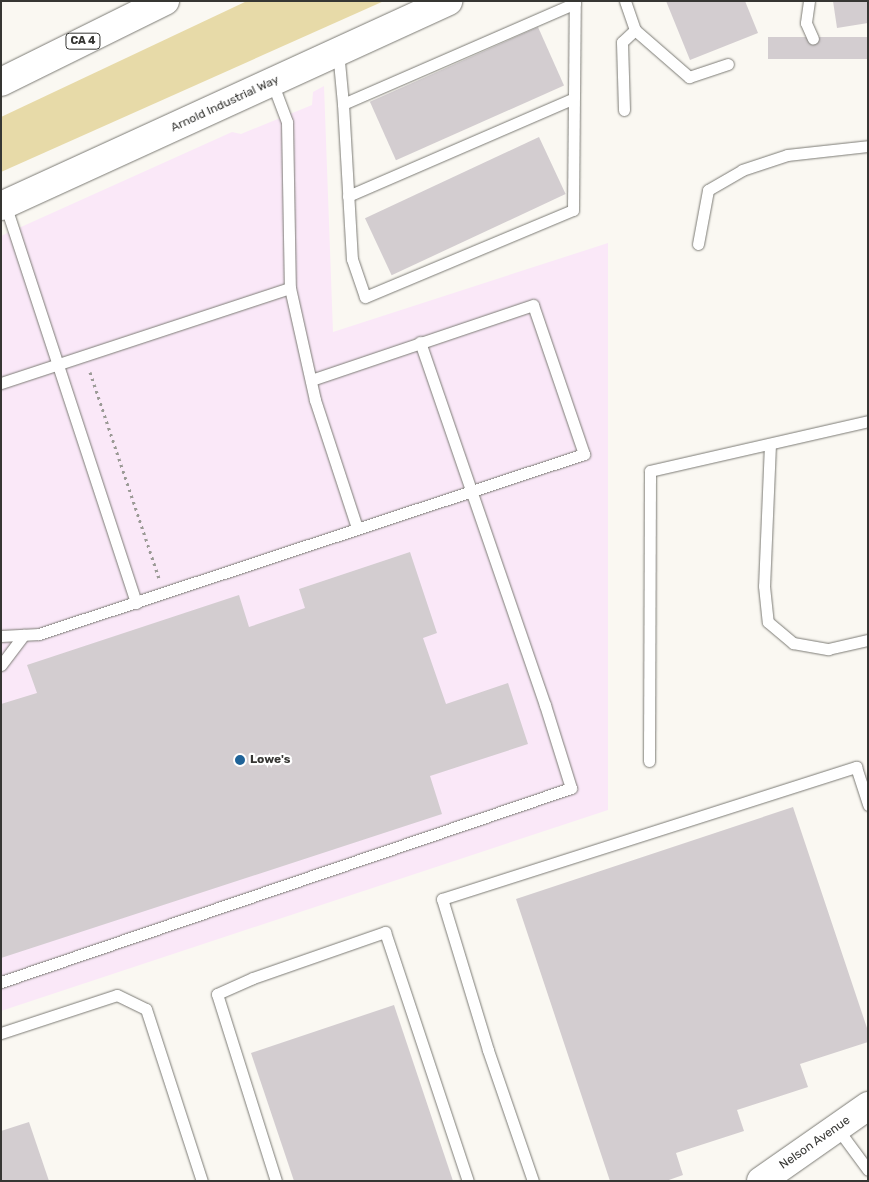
<!DOCTYPE html>
<html>
<head>
<meta charset="utf-8">
<style>
	body { margin:0 }
	#map { position:relative; width:869px; height:1182px; overflow:hidden; background:#faf8f2; font-family:Rubik,sans-serif }
	div>[style] { position:absolute }
	[style*='--x'] { left:calc(var(--x)*1px); top:calc(var(--y)*1px); width:calc(var(--w)*1px); rotate:calc(var(--a)*1deg) }
	.commercial>* { inset:0; background:#fae8f8 }
	.green>* { inset:0; background:#e7daa8 }
	.building>* { inset:0; background:#d3cdd0; transform-origin:0 0 }
	.path>* { height:3px; margin-top:-1.5px; transform-origin:0; background:repeating-linear-gradient(90deg,#9b9a96 0 2.5px,transparent 0 6.5px) }
	.roads { filter:drop-shadow(0 0 1px #7c7b75) drop-shadow(0 0 1px #7c7b75) }
	.lane>* { height:11px; margin:-5.5px; padding:0 5.5px; transform-origin:5.5px; border-radius:5.5px; background:#fff }
	.secondary>* { height:28px; margin:-14px; padding:0 14px; transform-origin:14px; border-radius:14px; background:#fff }
	.highway>* { height:28px; margin:-14px; padding:0 14px; transform-origin:14px; border-radius:14px; background:#fff }
	.dots>* { width:14px; height:14px; translate:-50% -50%; box-sizing:border-box; border:2px solid #fff; border-radius:50% }
	span { translate:-50% -50%; white-space:nowrap; text-align:center; line-height:1.15; -webkit-text-stroke:4.5px #fff; paint-order:stroke }
	.shield-label span { padding:1px 4px; background:#fff; border:1px solid; border-radius:4px; -webkit-text-stroke-width:0 }
	.shield-label { font-size:11px; color:#363633; font-weight:700 }
	.street-label { font-size:12px; color:#363633 }
	.poi-label { font-size:12px; color:#363633; font-weight:700 }
	.left { translate:0 -50%; text-align:left }
	.frame { position:absolute; inset:0; border:2px solid #363633; pointer-events:none }
</style>
</head>
<body>
<div id="map">
	<div class="commercial">
		<div style="clip-path:polygon(324px 86px,333px 332px,608px 243px,608px 810px,1px 1011px,1px 236px,232px 132px,241px 134px,312px 105px,313px 92px)"></div>
	</div>
	<div class="green">
		<div style="clip-path:polygon(247px 1px,384px 1px,1px 172px,1px 117px)"></div>
	</div>
	<div class="building">
		<div style="clip-path:polygon(666px 1px,745px 1px,758px 33px,690px 60px)"></div>
		<div style="clip-path:polygon(833px 1px,868px 1px,868px 23px,837px 28px)"></div>
		<div style="left:538px;top:27px;width:64px;height:184px;rotate:66deg"></div>
		<div style="left:868px;top:37px;width:22px;height:100px;rotate:90deg"></div>
		<div style="left:539px;top:137px;width:63px;height:192px;rotate:65deg"></div>
		<div style="clip-path:polygon(410px 552px,437px 633px,423px 638px,446px 704px,508px 683px,528px 744px,430px 776px,442px 814px,1px 958px,1px 704px,37px 693px,27px 665px,239px 595px,249px 627px,305px 608px,299px 589px)"></div>
		<div style="clip-path:polygon(793px 807px,868px 1031px,868px 1042px,800px 1064px,808px 1087px,737px 1110px,744px 1131px,676px 1153px,683px 1175px,666px 1181px,610px 1181px,516px 899px)"></div>
		<div style="clip-path:polygon(394px 1005px,453px 1181px,294px 1181px,251px 1053px)"></div>
		<div style="clip-path:polygon(29px 1122px,49px 1181px,1px 1181px,1px 1131px)"></div>
	</div>
	<div class="path">
		<div style="--x:90;--y:372;--w:217;--a:71.5"></div>
	</div>
	<div class="roads">
		<div class="lane">
			<div style="--x:625;--y:1;--w:31;--a:71"></div>
			<div style="--x:635;--y:30;--w:72;--a:41"></div>
			<div style="--x:689;--y:77;--w:41;--a:-18.4"></div>
			<div style="--x:809;--y:1;--w:22;--a:98"></div>
			<div style="--x:806;--y:23;--w:17;--a:66"></div>
			<div style="--x:338;--y:51;--w:53;--a:84.6"></div>
			<div style="--x:343;--y:104;--w:155;--a:86.7"></div>
			<div style="--x:352;--y:259;--w:40;--a:71.1"></div>
			<div style="--x:365;--y:297;--w:225;--a:-22.7"></div>
			<div style="--x:573;--y:210;--w:209;--a:-89.5"></div>
			<div style="--x:272;--y:82;--w:43;--a:69.4"></div>
			<div style="--x:287;--y:122;--w:166;--a:89"></div>
			<div style="--x:290;--y:288;--w:115;--a:77.4"></div>
			<div style="--x:315;--y:400;--w:135;--a:71.8"></div>
			<div style="--x:343;--y:104;--w:253;--a:-23.5"></div>
			<div style="--x:624;--y:110;--w:68;--a:-91.7"></div>
			<div style="--x:622;--y:42;--w:18;--a:-43"></div>
			<div style="--x:348;--y:196;--w:246;--a:-23.4"></div>
			<div style="--x:5;--y:204;--w:420;--a:71.8"></div>
			<div style="--x:698;--y:244;--w:55;--a:-79.5"></div>
			<div style="--x:708;--y:190;--w:39;--a:-30"></div>
			<div style="--x:742;--y:170;--w:47;--a:-18.4"></div>
			<div style="--x:787;--y:155;--w:81;--a:-6.3"></div>
			<div style="--x:1;--y:383;--w:304;--a:-18.2"></div>
			<div style="--x:770;--y:444;--w:142;--a:92.4"></div>
			<div style="--x:764;--y:586;--w:36;--a:84"></div>
			<div style="--x:768;--y:622;--w:33;--a:40"></div>
			<div style="--x:793;--y:643;--w:36;--a:10"></div>
			<div style="--x:828;--y:649;--w:41;--a:-12.7"></div>
			<div style="--x:1;--y:636;--w:38;--a:-3"></div>
			<div style="--x:39;--y:634;--w:574;--a:-18.28"></div>
			<div style="--x:584;--y:454;--w:157;--a:-108.9"></div>
			<div style="--x:533;--y:305;--w:234;--a:161.3"></div>
			<div style="--x:1;--y:665;--w:38;--a:-53"></div>
			<div style="--x:649;--y:761;--w:290;--a:-89.8"></div>
			<div style="--x:650;--y:471;--w:224;--a:-12.9"></div>
			<div style="--x:1;--y:982;--w:602;--a:-18.8"></div>
			<div style="--x:571;--y:788;--w:87;--a:-107.4"></div>
			<div style="--x:545;--y:705;--w:384;--a:-109"></div>
			<div style="--x:1;--y:1033;--w:122;--a:-18.1"></div>
			<div style="--x:117;--y:995;--w:32;--a:26"></div>
			<div style="--x:146;--y:1009;--w:181;--a:72"></div>
			<div style="--x:837;--y:1128;--w:52;--a:53.6"></div>
			<div style="--x:276;--y:1181;--w:196;--a:-107.5"></div>
			<div style="--x:217;--y:994;--w:39;--a:-24"></div>
			<div style="--x:253;--y:978;--w:140;--a:-19.2"></div>
			<div style="--x:385;--y:932;--w:262;--a:71.6"></div>
			<div style="--x:533;--y:1181;--w:139;--a:-109"></div>
			<div style="--x:488;--y:1050;--w:158;--a:-106.9"></div>
			<div style="--x:442;--y:899;--w:435;--a:-17.7"></div>
			<div style="--x:856;--y:767;--w:40;--a:72"></div>
		</div>
		<div class="secondary">
			<div style="--x:1;--y:206;--w:492;--a:-24.6"></div>
			<div style="--x:761;--y:1181;--w:131;--a:-35"></div>
		</div>
		<div class="highway">
			<div style="--x:1;--y:82;--w:183;--a:-26.3"></div>
		</div>
	</div>
	<div class="dots">
		<div style="left:240px;top:760px;background:#1f6398"></div>
	</div>
	<div class="shield-label">
		<span style="left:83px;top:41px">CA 4</span>
	</div>
	<div class="street-label">
		<span style="left:225px;top:104px;rotate:-25deg">Arnold Industrial Way</span>
		<span style="left:815px;top:1143px;rotate:-35deg">Nelson Avenue</span>
	</div>
	<div class="poi-label">
		<span class="left" style="left:250px;top:760px">Lowe's</span>
	</div>
	<div class="frame"></div>
</div>
</body>
</html>
